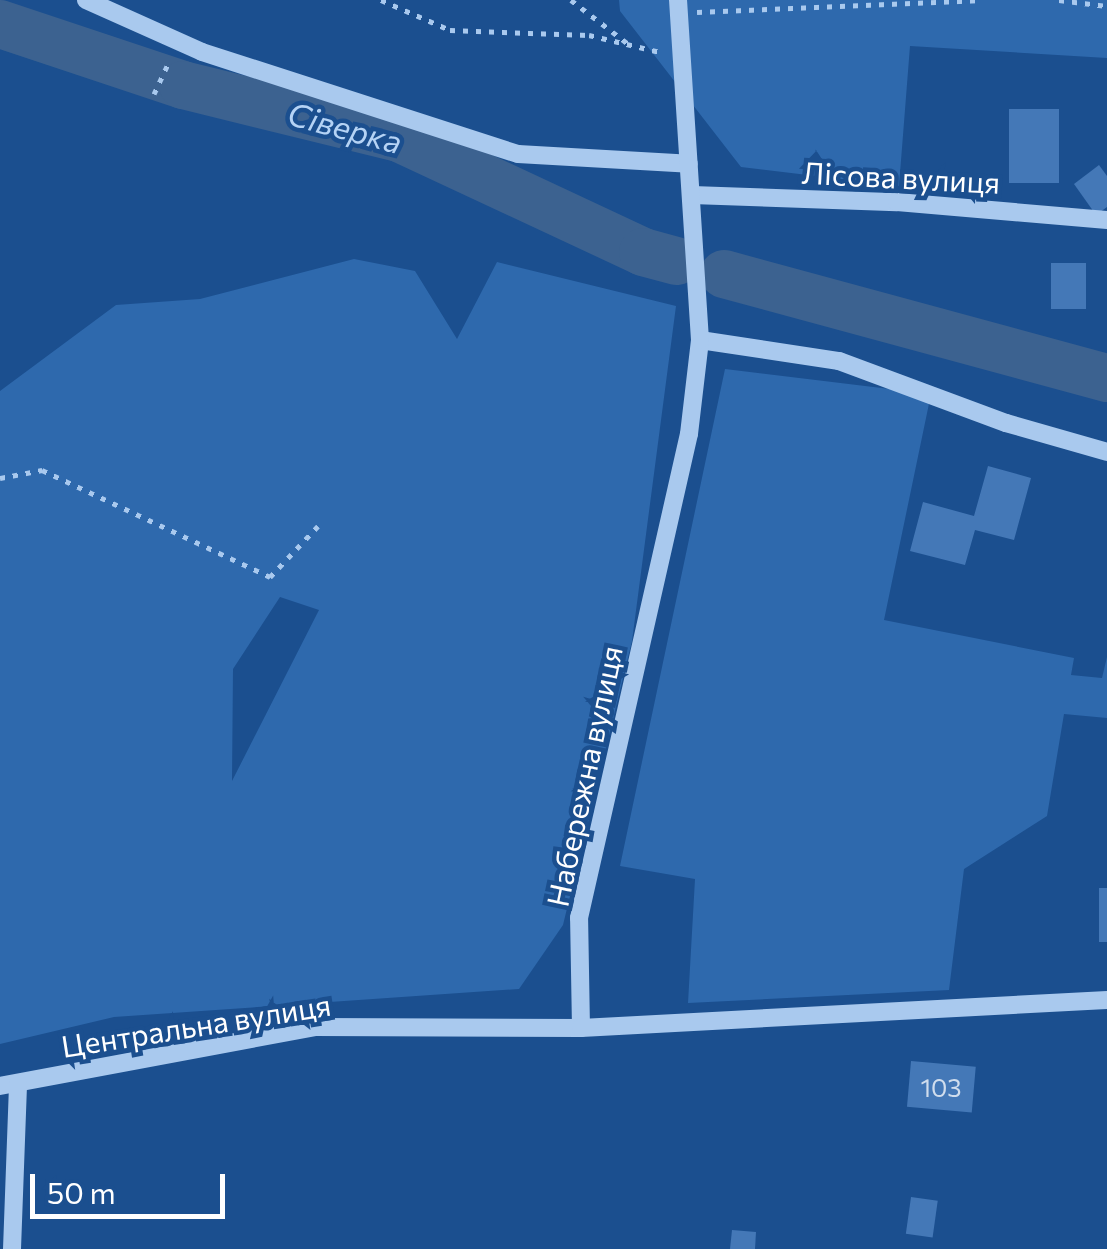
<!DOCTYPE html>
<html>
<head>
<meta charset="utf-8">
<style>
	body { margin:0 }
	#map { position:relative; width:1107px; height:1249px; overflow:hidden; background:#1b4f8f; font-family:Commissioner,sans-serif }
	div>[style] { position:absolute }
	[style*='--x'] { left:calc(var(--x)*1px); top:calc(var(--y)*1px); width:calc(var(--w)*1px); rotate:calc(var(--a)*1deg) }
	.green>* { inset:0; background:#2e69ad }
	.river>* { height:48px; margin:-24px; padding:0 24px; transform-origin:24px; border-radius:24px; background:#3c6290 }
	.building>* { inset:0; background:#4478b7; transform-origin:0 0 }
	.path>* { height:5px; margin-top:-2.5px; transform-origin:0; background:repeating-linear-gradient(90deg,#a9c9ee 0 5px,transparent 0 13px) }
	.minor>* { height:18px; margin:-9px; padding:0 9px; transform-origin:9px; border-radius:9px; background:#a9c9ee }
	span { translate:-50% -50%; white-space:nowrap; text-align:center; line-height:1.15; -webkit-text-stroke:9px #1b4f8f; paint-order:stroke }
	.number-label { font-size:25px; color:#d0dded }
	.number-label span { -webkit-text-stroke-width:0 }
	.street-label { font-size:30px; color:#fff }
	.water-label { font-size:32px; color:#b5d3f5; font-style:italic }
	.scale { position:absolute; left:30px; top:1174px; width:195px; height:45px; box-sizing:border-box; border:5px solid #fff; border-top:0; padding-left:12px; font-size:30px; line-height:35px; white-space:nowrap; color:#fff; -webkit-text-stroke:8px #1b4f8f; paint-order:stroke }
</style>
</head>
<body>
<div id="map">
	<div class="green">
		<div style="clip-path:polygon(619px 0,1107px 0,1107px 58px,910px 46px,899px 186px,741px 167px,620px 11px)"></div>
		<div style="clip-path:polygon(evenodd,354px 259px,415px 271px,457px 339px,497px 262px,676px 306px,632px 641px,563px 925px,519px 989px,114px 1017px,0 1044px,0 391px,116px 305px,200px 299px,354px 259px,280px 597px,319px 610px,232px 781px,233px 669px,280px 597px)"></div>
		<div style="clip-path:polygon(725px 369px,931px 394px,884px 620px,1074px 658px,1071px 675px,1102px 678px,1107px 657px,1107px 718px,1064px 714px,1047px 816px,964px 869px,949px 990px,688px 1003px,695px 879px,620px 866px)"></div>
	</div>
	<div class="river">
		<div style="--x:0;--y:24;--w:193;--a:18.4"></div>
		<div style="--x:183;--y:85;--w:222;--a:13.8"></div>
		<div style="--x:399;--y:138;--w:269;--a:25"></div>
		<div style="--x:643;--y:252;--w:35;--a:15"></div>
		<div style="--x:724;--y:274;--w:397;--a:15.2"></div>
	</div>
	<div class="building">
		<div style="left:1059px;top:109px;width:74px;height:50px;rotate:90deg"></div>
		<div style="clip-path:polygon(1099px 165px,1107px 176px,1107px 207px,1096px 215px,1074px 184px)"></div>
		<div style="left:1051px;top:263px;width:35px;height:46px"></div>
		<div style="clip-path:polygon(988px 466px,1031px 478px,1014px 540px,975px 530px,965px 565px,910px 551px,923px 502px,974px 516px)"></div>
		<div style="left:1099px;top:888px;width:8px;height:54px"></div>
		<div style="left:911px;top:1061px;width:65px;height:46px;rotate:5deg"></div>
		<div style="left:911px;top:1197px;width:27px;height:37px;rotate:8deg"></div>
		<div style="clip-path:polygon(732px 1230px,756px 1232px,755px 1249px,730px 1249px)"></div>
	</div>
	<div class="path">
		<div style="--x:381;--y:0;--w:75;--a:23.5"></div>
		<div style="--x:450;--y:30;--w:139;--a:2.1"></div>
		<div style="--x:589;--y:35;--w:73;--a:13.5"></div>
		<div style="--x:571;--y:0;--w:71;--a:37.5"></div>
		<div style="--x:1059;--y:0;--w:48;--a:7.1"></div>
		<div style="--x:697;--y:12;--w:281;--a:-2.4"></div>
		<div style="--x:154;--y:94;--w:38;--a:-65"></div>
		<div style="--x:0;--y:478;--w:43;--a:-10.8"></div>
		<div style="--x:42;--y:470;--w:252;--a:25.1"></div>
		<div style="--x:270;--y:577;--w:70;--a:-46.7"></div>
	</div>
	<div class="minor">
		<div style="--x:86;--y:0;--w:127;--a:24.1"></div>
		<div style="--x:202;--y:52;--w:332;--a:17.9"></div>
		<div style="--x:518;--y:154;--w:171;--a:3.3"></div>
		<div style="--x:692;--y:195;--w:205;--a:2"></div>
		<div style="--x:897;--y:202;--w:211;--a:4.9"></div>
		<div style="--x:700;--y:340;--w:141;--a:8.6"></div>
		<div style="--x:839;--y:361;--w:178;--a:20.4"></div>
		<div style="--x:1006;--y:423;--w:105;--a:16"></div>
		<div style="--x:581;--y:1028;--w:110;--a:-91"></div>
		<div style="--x:579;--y:918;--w:496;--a:-77.2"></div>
		<div style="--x:689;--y:434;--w:95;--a:-83.3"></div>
		<div style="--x:700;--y:340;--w:341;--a:-93.7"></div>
		<div style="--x:0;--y:1086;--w:320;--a:-10.6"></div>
		<div style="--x:315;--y:1027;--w:266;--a:0.2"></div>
		<div style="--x:581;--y:1028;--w:527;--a:-3.05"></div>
		<div style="--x:12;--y:1249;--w:165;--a:-87.9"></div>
	</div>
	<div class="number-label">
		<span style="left:941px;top:1087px">103</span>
	</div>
	<div class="street-label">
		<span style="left:901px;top:177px;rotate:3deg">Лісова вулиця</span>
		<span style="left:584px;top:776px;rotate:-78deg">Набережна вулиця</span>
		<span style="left:196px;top:1025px;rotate:-9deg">Центральна вулиця</span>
	</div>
	<div class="water-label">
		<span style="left:345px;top:127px;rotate:15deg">Сіверка</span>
	</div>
	<div class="scale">50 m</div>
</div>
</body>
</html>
